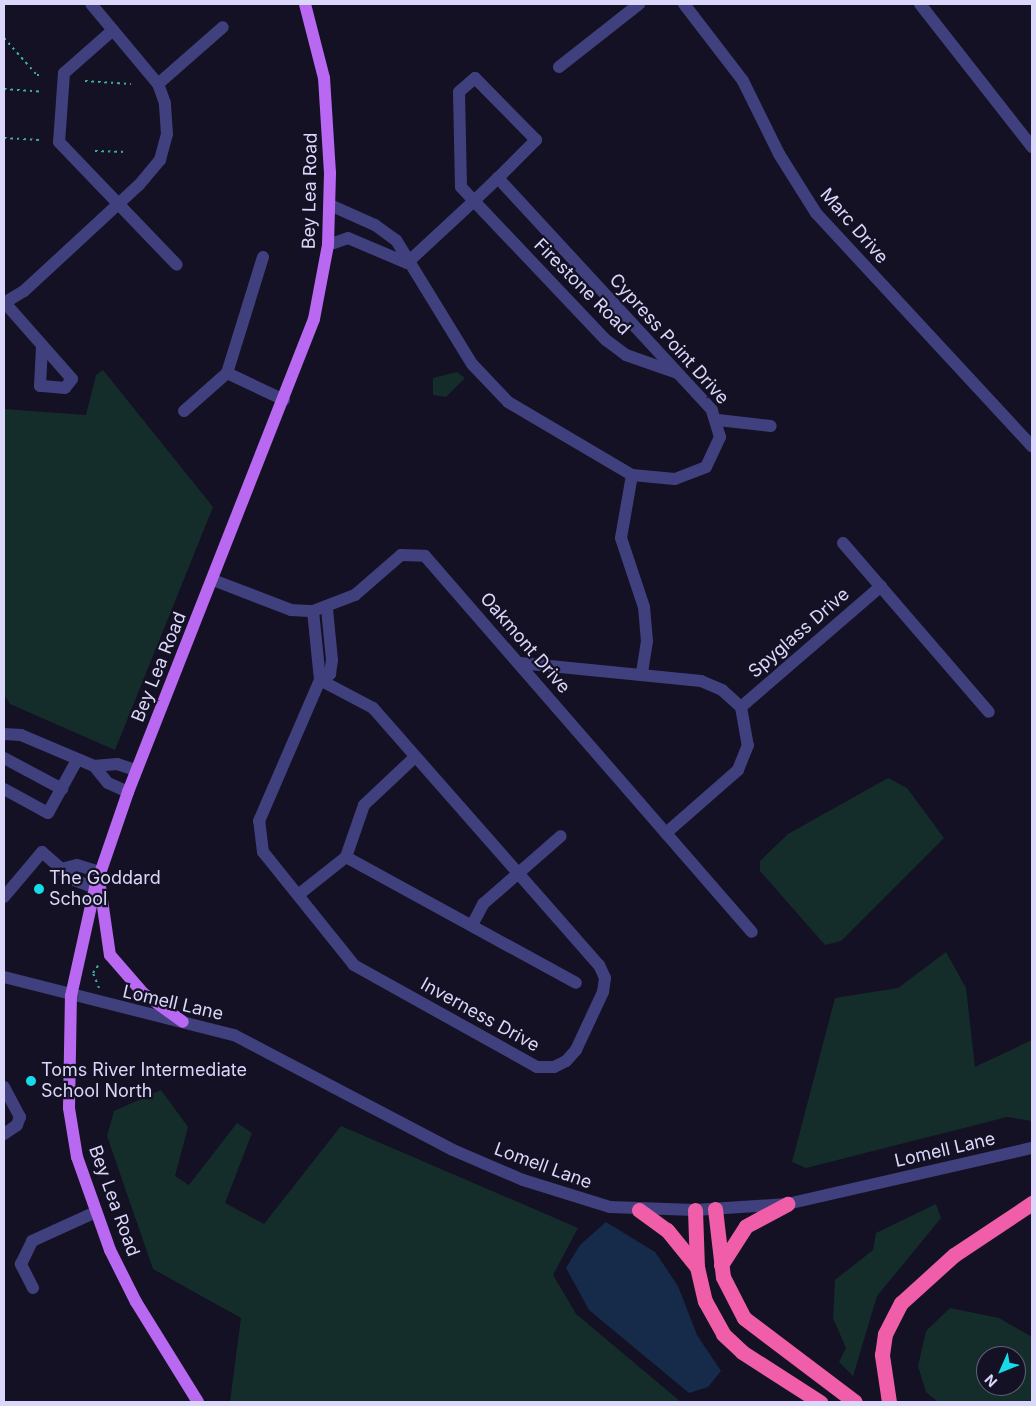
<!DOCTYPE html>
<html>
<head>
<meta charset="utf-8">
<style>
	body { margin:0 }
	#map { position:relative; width:1036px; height:1406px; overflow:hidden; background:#131123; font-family:Inter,sans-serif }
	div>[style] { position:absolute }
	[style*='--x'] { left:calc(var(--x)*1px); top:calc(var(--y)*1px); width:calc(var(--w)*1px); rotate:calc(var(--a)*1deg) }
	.green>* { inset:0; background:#142d2b }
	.water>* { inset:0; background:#152b49 }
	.path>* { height:2px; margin-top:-1px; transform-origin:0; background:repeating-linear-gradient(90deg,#3baca0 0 2.5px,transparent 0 6.5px) }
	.minor>* { height:12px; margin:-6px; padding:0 6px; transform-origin:6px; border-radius:6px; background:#40407e }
	.major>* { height:12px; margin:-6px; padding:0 6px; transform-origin:6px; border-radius:6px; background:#b968f1 }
	.highway>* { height:15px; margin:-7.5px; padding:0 7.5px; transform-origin:7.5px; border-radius:7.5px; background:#f05da9 }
	.dots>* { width:14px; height:14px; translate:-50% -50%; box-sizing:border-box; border:2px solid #131123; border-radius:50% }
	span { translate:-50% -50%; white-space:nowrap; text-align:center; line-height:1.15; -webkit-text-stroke:4.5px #131123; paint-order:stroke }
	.street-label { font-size:18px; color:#dad7fb }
	.poi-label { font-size:18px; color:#dad7fb }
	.left { translate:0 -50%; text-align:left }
	.frame { position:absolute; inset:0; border:5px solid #dad7fb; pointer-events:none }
	.north { position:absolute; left:976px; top:1346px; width:50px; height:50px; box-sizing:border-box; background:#131123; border:1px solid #636079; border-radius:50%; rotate:226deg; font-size:14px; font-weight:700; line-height:20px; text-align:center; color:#dad7fb }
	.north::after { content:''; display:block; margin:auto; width:18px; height:22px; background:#16dbe8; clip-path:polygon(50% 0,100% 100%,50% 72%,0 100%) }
</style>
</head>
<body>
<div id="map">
	<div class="green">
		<div style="clip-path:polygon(103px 370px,213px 507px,115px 750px,10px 704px,4px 695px,4px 409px,86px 415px,96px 375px)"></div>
		<div style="clip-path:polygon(457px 372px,465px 378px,446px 397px,433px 395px,433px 378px)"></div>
		<div style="clip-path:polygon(888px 778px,907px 788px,944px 838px,841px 941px,825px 945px,760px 871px,760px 861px,788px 834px)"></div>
		<div style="clip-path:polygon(946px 952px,966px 988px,975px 1067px,1032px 1040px,1032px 1121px,1007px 1117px,806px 1168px,792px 1162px,835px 998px,898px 988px)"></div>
		<div style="clip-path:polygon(161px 1090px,188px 1127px,175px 1176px,189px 1185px,237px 1123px,252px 1133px,225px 1203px,264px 1224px,341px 1126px,578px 1228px,553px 1275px,576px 1314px,681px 1402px,230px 1402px,241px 1318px,153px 1269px,107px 1136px,114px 1111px)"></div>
		<div style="clip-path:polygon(936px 1204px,941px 1218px,877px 1296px,853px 1376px,839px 1362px,846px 1348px,833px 1318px,835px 1280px,873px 1250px,876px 1233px)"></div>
		<div style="clip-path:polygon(evenodd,950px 1308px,999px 1318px,1032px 1337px,1032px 1402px,938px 1402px,926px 1392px,918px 1366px,926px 1331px,950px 1308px,986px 1356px,1016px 1356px,1016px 1386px,986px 1386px,986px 1356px)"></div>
	</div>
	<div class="water">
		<div style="clip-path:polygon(606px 1222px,655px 1252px,678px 1286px,697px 1335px,721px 1371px,708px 1387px,689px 1393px,589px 1310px,566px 1268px,580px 1245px)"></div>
	</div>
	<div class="path">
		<div style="--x:4;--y:38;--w:50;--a:48.3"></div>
		<div style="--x:37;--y:75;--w:6;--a:0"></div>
		<div style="--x:85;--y:81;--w:46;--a:3.7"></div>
		<div style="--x:4;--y:89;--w:39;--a:4"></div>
		<div style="--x:4;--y:138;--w:36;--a:3"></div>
		<div style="--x:95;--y:151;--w:32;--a:2"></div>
		<div style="--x:99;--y:988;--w:16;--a:-112"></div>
		<div style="--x:93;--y:973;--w:12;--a:-55"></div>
	</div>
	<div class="minor">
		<div style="--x:684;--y:4;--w:97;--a:52.5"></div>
		<div style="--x:743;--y:81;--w:81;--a:63.7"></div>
		<div style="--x:779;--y:154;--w:70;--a:57.9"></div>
		<div style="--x:816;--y:213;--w:318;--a:47.2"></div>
		<div style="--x:920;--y:4;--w:182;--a:51.9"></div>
		<div style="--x:113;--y:30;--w:65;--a:138.7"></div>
		<div style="--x:64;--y:73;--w:69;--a:94.1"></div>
		<div style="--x:59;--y:142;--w:170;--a:46.2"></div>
		<div style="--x:559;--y:67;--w:102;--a:-38.2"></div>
		<div style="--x:158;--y:84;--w:86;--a:-41.2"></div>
		<div style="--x:330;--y:205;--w:49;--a:24"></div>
		<div style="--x:375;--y:225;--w:26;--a:36"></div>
		<div style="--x:396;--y:240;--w:145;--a:58.5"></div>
		<div style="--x:472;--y:364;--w:52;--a:46.5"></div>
		<div style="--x:508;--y:402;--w:144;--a:30.5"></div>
		<div style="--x:632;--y:475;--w:43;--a:5.3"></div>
		<div style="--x:675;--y:479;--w:33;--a:-21"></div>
		<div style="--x:706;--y:467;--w:33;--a:-65"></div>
		<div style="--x:720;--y:437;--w:28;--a:-107"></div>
		<div style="--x:712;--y:410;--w:316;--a:-132.7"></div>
		<div style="--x:328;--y:245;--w:21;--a:-19"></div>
		<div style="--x:348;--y:238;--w:64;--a:23"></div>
		<div style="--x:263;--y:257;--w:121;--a:107.2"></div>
		<div style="--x:227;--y:373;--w:63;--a:25.3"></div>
		<div style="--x:407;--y:263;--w:91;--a:-42.8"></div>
		<div style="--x:474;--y:201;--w:33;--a:-44"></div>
		<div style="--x:498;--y:178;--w:54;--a:-45"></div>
		<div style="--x:536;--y:140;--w:87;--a:-134.5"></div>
		<div style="--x:475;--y:78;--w:21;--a:139"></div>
		<div style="--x:459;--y:92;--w:95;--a:88.8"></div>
		<div style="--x:461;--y:187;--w:19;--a:47"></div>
		<div style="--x:474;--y:201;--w:192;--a:46.5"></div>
		<div style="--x:606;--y:340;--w:25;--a:37"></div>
		<div style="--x:626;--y:355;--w:54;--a:19.4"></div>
		<div style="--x:4;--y:303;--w:23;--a:-31"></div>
		<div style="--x:24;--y:291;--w:156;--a:-42.7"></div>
		<div style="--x:139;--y:185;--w:33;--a:-50"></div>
		<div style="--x:160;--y:160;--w:27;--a:-75"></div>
		<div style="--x:167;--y:134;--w:31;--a:-94"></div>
		<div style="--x:165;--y:103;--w:20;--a:-110"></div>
		<div style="--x:158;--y:84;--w:104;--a:-129.9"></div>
		<div style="--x:5;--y:303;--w:101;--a:48.6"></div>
		<div style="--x:72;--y:379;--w:11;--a:128"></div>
		<div style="--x:65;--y:388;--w:25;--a:-175"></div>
		<div style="--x:40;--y:386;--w:40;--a:-87.1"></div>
		<div style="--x:184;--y:411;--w:57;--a:-41.5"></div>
		<div style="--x:718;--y:420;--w:53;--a:6.5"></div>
		<div style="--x:632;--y:475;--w:64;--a:99.9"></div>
		<div style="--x:621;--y:538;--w:73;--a:71.6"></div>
		<div style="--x:644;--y:607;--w:34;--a:85"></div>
		<div style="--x:647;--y:641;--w:32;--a:99"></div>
		<div style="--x:843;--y:543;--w:223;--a:49.2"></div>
		<div style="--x:213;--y:580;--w:84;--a:21"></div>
		<div style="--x:291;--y:610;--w:22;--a:3"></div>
		<div style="--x:313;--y:611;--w:45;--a:-20.9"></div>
		<div style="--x:355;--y:595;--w:61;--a:-41"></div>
		<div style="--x:401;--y:555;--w:24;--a:2"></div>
		<div style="--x:425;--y:556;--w:498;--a:49"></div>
		<div style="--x:313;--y:611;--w:69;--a:84.2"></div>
		<div style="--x:320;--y:680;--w:12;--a:-31"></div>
		<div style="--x:330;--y:674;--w:14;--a:-82"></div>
		<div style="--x:332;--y:660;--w:51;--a:-95.6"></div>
		<div style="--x:520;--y:663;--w:182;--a:5.7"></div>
		<div style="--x:701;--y:681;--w:23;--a:23"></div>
		<div style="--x:722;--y:690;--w:25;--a:42"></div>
		<div style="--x:741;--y:707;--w:39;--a:80"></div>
		<div style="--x:748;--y:745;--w:27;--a:112"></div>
		<div style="--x:738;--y:770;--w:96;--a:138.8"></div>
		<div style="--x:320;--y:680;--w:60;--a:27.8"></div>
		<div style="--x:373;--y:708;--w:342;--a:48.7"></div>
		<div style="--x:599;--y:965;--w:14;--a:65"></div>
		<div style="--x:605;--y:978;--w:14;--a:98"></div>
		<div style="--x:603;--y:992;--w:64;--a:115"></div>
		<div style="--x:576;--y:1050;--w:15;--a:132"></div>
		<div style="--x:566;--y:1061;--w:13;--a:153"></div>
		<div style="--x:554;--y:1067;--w:17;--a:180"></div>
		<div style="--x:537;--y:1067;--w:210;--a:-150.9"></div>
		<div style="--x:354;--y:965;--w:145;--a:-128.8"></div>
		<div style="--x:263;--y:852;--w:31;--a:-97"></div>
		<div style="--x:259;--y:821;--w:154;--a:-66.6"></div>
		<div style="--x:741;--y:707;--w:185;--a:-40.8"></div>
		<div style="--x:4;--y:734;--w:17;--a:3"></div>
		<div style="--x:21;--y:735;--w:79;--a:23"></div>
		<div style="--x:94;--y:766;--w:23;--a:-5"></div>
		<div style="--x:117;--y:764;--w:20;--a:18"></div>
		<div style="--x:4;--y:758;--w:66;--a:28.1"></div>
		<div style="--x:94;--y:766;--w:22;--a:51"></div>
		<div style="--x:108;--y:783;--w:22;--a:24"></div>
		<div style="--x:4;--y:789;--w:50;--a:28.6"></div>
		<div style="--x:48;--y:813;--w:60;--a:-61.3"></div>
		<div style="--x:346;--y:857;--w:262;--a:28.7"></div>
		<div style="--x:65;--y:868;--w:12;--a:-14"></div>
		<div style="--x:77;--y:865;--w:24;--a:17"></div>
		<div style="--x:298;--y:895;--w:61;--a:-38.4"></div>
		<div style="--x:346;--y:857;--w:55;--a:-70.9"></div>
		<div style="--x:364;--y:805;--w:70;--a:-43.3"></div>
		<div style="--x:4;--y:897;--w:59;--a:-49.8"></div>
		<div style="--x:42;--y:852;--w:43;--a:41.2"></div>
		<div style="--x:74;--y:880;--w:22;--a:21"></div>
		<div style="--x:472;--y:925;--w:24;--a:-62"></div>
		<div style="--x:483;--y:904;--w:103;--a:-41.1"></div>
		<div style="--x:4;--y:977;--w:237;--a:14.2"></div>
		<div style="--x:234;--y:1035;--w:247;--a:27.7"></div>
		<div style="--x:453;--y:1150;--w:76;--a:23.2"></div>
		<div style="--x:523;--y:1180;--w:91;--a:17.2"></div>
		<div style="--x:610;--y:1207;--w:85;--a:2"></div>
		<div style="--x:695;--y:1210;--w:92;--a:-3.7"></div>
		<div style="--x:787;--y:1204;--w:251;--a:-12.9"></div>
		<div style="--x:4;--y:1087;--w:34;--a:62"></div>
		<div style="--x:20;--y:1117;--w:9;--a:111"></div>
		<div style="--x:17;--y:1125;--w:16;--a:145"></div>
		<div style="--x:33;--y:1288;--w:27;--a:-117"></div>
		<div style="--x:21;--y:1264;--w:25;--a:-64"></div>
		<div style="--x:32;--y:1241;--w:70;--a:-24.4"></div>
	</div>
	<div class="major">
		<div style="--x:100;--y:886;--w:70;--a:81.8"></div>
		<div style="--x:110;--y:955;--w:50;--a:49"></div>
		<div style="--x:143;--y:993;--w:49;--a:35.9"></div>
		<div style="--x:198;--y:1402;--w:118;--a:-121.8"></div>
		<div style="--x:136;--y:1302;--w:58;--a:-116.6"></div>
		<div style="--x:110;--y:1250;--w:99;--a:-109.5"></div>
		<div style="--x:77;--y:1157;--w:50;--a:-99.3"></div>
		<div style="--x:69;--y:1108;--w:112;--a:-89"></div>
		<div style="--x:71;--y:996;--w:111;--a:-77.5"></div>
		<div style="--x:95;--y:888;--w:102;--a:-71"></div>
		<div style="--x:128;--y:792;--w:508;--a:-68.53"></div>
		<div style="--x:314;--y:319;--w:75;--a:-79.3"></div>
		<div style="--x:328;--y:245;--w:72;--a:-88.4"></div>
		<div style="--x:330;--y:173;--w:95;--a:-93.6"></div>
		<div style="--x:324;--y:78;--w:76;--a:-104.4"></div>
	</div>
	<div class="highway">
		<div style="--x:715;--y:1209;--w:68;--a:83.3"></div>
		<div style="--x:723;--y:1277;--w:46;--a:62.9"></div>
		<div style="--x:744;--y:1318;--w:139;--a:37.1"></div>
		<div style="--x:639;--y:1210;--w:34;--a:36"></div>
		<div style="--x:667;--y:1230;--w:48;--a:51"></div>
		<div style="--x:695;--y:1210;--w:57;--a:88"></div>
		<div style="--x:697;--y:1267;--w:35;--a:77"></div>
		<div style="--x:705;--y:1301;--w:38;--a:61"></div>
		<div style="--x:723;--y:1334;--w:26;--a:43"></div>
		<div style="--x:742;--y:1352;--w:93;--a:32.7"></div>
		<div style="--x:721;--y:1265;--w:46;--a:-57.3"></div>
		<div style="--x:746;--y:1226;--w:47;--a:-28.2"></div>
		<div style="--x:889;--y:1402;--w:48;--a:-98.5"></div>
		<div style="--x:882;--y:1355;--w:21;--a:-82"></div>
		<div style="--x:885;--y:1334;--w:35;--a:-63"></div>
		<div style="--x:901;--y:1303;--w:72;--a:-42.2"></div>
		<div style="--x:954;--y:1255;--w:94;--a:-33.7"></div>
	</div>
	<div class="dots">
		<div style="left:39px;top:889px;background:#16dbe8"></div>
		<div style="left:31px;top:1081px;background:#16dbe8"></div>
	</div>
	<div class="street-label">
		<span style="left:310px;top:191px;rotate:-89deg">Bey Lea Road</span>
		<span style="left:854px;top:226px;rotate:49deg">Marc Drive</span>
		<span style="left:582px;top:287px;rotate:45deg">Firestone Road</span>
		<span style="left:669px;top:339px;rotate:48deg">Cypress Point Drive</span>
		<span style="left:799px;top:633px;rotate:-41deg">Spyglass Drive</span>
		<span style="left:525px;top:643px;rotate:49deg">Oakmont Drive</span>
		<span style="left:159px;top:667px;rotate:-68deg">Bey Lea Road</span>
		<span style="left:173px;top:1003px;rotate:13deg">Lomell Lane</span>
		<span style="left:480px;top:1015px;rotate:29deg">Inverness Drive</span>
		<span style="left:945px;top:1150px;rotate:-13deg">Lomell Lane</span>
		<span style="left:543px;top:1166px;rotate:20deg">Lomell Lane</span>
		<span style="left:114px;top:1201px;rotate:70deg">Bey Lea Road</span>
	</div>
	<div class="poi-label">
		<span class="left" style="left:49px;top:889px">The Goddard<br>School</span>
		<span class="left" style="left:41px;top:1081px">Toms River Intermediate<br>School North</span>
	</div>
	<div class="frame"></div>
	<div class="north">N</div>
</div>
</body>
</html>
